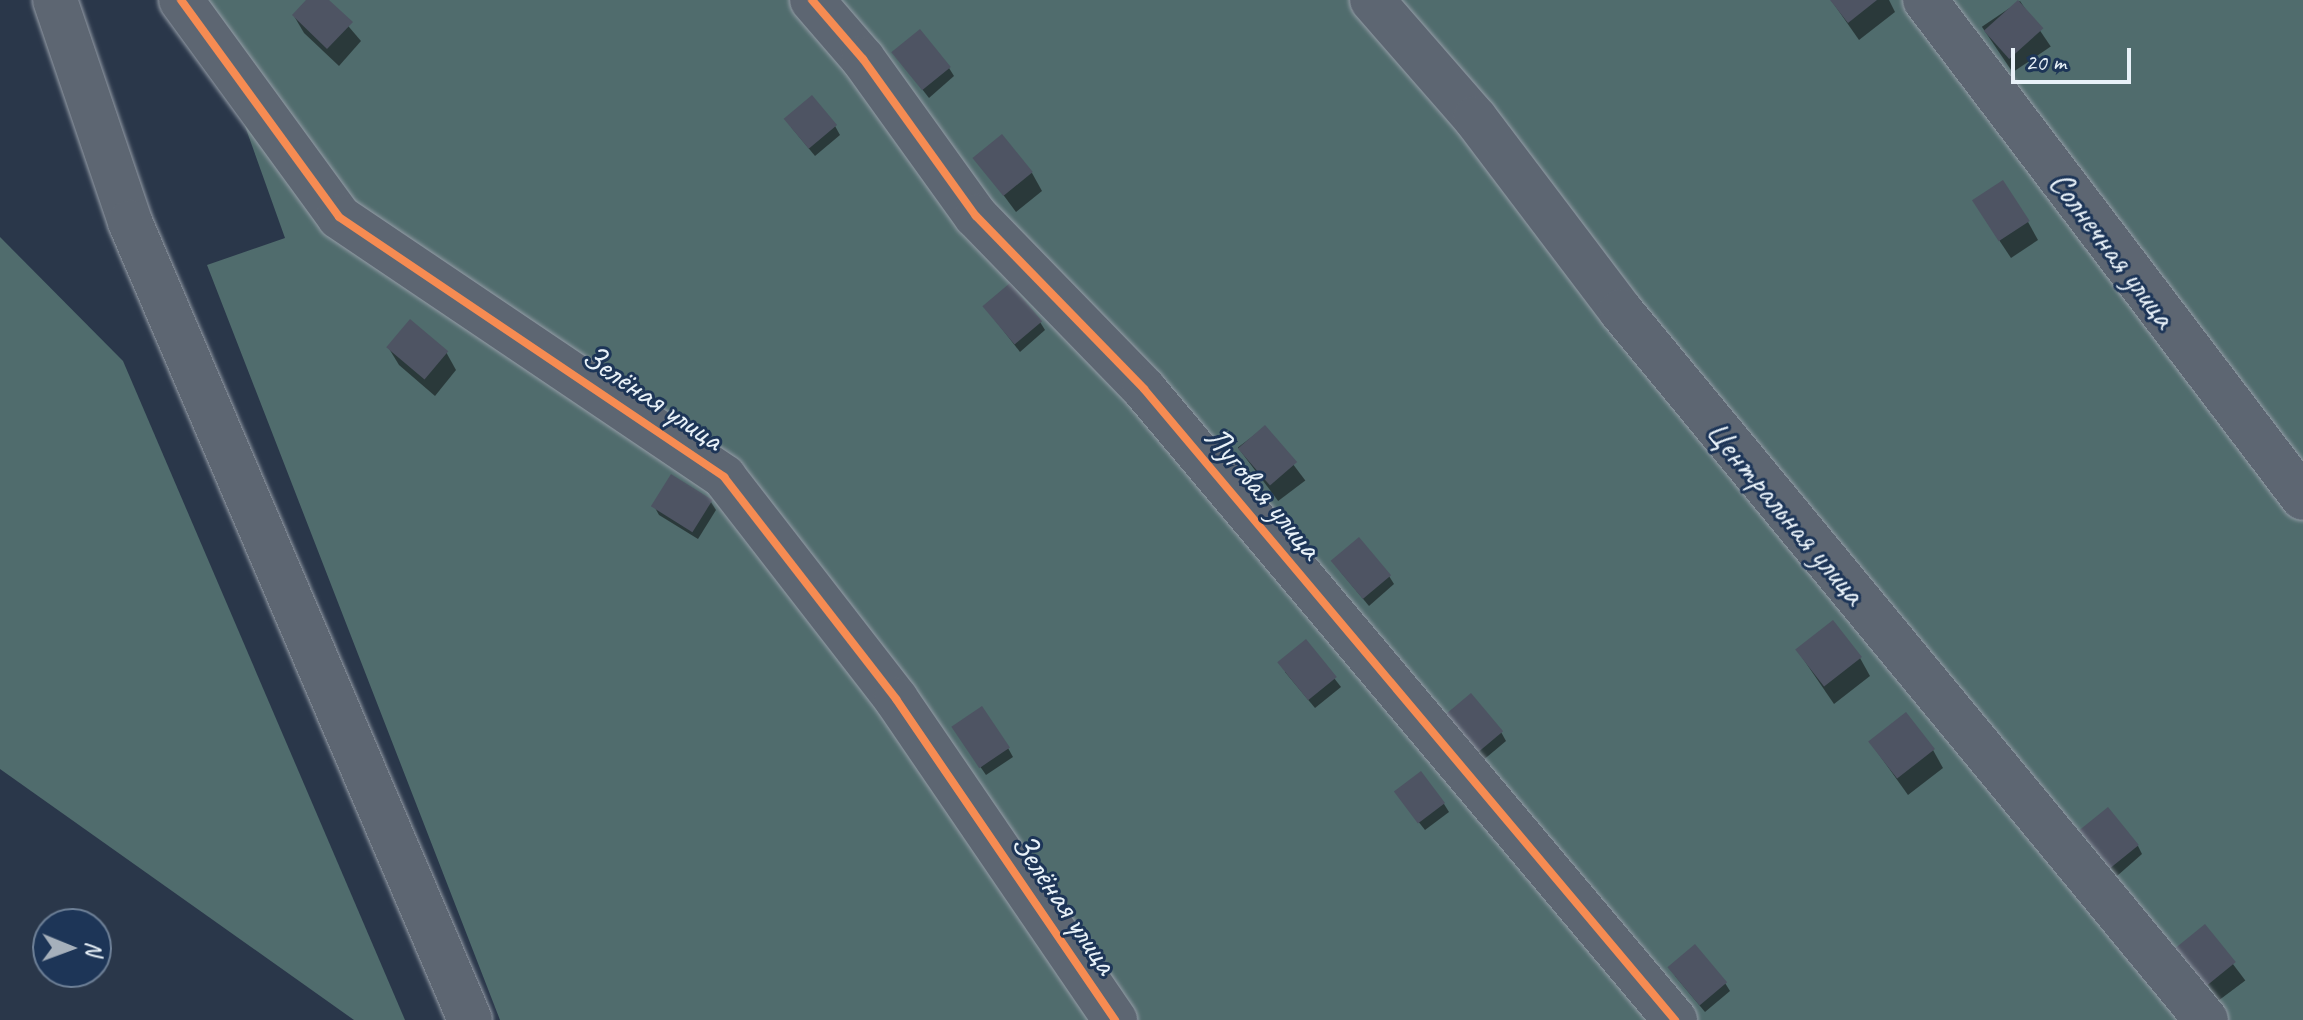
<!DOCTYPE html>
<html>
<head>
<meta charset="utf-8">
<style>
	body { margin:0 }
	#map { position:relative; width:2303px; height:1020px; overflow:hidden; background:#2a374a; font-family:Caveat,sans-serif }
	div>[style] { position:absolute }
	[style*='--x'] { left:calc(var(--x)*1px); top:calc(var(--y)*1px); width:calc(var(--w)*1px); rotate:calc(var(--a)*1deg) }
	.green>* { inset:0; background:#506c6d }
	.shadow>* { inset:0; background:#0007; transform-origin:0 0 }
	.building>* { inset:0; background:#4e5463; transform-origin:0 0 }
	.roads { filter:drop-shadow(0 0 2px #959da7) drop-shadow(0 0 2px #959da7) }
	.minor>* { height:44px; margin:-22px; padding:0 22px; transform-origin:22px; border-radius:22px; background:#5d6672 }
	.cycleway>* { height:8px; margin:-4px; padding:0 4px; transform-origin:4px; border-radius:4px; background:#f68b52 }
	span { translate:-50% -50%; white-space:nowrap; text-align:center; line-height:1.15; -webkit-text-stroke:6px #1d3557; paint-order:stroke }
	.street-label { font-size:34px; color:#e8f1f8 }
	.north { position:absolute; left:32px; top:908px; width:80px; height:80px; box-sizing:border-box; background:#1d3557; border:2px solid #6e8097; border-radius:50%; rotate:91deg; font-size:22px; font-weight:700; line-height:32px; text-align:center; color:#e8f1f8 }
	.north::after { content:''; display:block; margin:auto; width:28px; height:36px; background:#a6b0bb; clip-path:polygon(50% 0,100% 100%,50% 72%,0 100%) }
	.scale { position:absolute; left:2011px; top:48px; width:120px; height:36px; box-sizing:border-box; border:4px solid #e8f1f8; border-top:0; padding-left:10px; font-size:24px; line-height:28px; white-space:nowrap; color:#e8f1f8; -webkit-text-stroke:6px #1d3557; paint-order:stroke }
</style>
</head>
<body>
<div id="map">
	<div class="green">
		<div style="clip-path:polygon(200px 0,2303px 0,2303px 1020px,500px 1020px,207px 265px,285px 238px)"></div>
		<div style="clip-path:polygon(0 237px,123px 361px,405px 1020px,354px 1020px,0 769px)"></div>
	</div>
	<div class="shadow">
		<div style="clip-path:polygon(309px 0,326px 0,361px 41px,339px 66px,304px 33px,294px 16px)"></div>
		<div style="clip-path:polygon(1831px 0,1889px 0,1895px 12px,1859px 40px)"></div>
		<div style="left:2020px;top:1px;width:55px;height:46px;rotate:56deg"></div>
		<div style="clip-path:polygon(894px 53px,949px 68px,954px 76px,929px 98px)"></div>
		<div style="clip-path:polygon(835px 126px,840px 135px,815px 156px,791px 127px)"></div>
		<div style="clip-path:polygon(976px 158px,1032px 173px,1042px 191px,1016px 212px)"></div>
		<div style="clip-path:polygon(1985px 219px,2028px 222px,2038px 240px,2011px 258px)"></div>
		<div style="clip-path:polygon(985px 307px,1040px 322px,1045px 330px,1020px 352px)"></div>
		<div style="clip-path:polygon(388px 347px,446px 352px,456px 370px,435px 396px,399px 365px)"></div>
		<div style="left:1265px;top:427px;width:67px;height:34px;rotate:53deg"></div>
		<div style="clip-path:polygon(711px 502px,716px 510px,698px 539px,659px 515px,654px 506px)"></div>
		<div style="clip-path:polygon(1339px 570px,1389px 576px,1394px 584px,1369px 606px)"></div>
		<div style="clip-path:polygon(1306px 642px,1341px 687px,1315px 708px,1285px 672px)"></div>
		<div style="clip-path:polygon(1797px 650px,1860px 658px,1870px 676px,1834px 704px)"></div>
		<div style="clip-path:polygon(1446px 717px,1501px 732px,1506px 741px,1481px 762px)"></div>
		<div style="clip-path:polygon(959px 736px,1008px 748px,1013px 757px,986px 775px)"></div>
		<div style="clip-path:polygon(1870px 742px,1933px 750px,1943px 768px,1908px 795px)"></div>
		<div style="clip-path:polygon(1402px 801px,1444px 804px,1449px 812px,1425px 830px)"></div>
		<div style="clip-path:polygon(2082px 831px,2138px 846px,2142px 854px,2117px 876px)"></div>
		<div style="left:2205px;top:927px;width:67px;height:33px;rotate:53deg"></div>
		<div style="clip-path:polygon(1675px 976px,1725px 983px,1730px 991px,1705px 1012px)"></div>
	</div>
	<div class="building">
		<div style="clip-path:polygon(306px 0,329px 0,353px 22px,327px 49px,292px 15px)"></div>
		<div style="clip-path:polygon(1830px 0,1877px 0,1848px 23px)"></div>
		<div style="left:2018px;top:0;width:38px;height:46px;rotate:48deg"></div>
		<div style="left:920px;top:29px;width:49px;height:37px;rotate:51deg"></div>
		<div style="left:812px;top:95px;width:39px;height:37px;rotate:50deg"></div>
		<div style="left:1002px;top:134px;width:49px;height:38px;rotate:51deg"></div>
		<div style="left:2003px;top:180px;width:49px;height:37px;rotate:57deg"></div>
		<div style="left:1010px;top:283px;width:50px;height:36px;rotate:50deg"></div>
		<div style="left:410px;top:319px;width:50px;height:37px;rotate:40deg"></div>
		<div style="left:1265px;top:425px;width:49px;height:36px;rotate:49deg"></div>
		<div style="left:671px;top:474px;width:49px;height:38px;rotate:32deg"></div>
		<div style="left:1359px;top:537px;width:50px;height:37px;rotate:50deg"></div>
		<div style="left:1833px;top:620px;width:47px;height:48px;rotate:52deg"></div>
		<div style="left:1306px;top:639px;width:49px;height:37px;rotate:51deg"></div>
		<div style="left:1471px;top:693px;width:50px;height:37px;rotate:50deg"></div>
		<div style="left:982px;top:706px;width:50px;height:37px;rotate:56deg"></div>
		<div style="left:1906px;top:712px;width:47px;height:48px;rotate:52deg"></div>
		<div style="left:1421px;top:771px;width:40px;height:34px;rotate:53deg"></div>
		<div style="left:2108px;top:807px;width:49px;height:37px;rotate:51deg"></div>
		<div style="left:2205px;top:924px;width:49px;height:38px;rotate:51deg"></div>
		<div style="left:1695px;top:944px;width:50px;height:36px;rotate:50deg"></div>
	</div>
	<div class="roads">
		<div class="minor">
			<div style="--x:55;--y:0;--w:234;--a:71.3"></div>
			<div style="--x:130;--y:222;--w:867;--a:66.92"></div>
			<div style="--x:181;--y:0;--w:268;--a:53.9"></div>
			<div style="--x:339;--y:217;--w:465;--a:34"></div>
			<div style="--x:724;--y:477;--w:281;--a:52.2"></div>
			<div style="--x:896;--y:699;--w:389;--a:55.7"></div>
			<div style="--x:812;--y:0;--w:78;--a:49.2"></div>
			<div style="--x:863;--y:59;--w:193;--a:54.3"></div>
			<div style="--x:976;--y:216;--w:241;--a:45.8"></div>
			<div style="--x:1144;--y:389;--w:825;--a:49.92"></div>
			<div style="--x:1372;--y:0;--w:157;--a:48.9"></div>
			<div style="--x:1475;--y:118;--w:242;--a:52.9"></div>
			<div style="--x:1621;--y:311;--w:919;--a:50.47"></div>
			<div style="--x:1925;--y:0;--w:625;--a:52.8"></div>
		</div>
	</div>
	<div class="cycleway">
		<div style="--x:181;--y:0;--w:268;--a:53.9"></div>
		<div style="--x:339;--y:217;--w:465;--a:34"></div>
		<div style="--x:724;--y:477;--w:281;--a:52.2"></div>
		<div style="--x:896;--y:699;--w:389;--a:55.7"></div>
		<div style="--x:812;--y:0;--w:78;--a:49.2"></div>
		<div style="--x:863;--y:59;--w:193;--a:54.3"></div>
		<div style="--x:976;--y:216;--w:241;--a:45.8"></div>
		<div style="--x:1144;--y:389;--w:825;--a:49.92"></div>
	</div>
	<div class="street-label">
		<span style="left:2113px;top:249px;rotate:53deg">Солнечная улица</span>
		<span style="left:653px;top:397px;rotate:34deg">Зелёная улица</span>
		<span style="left:1264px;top:492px;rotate:50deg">Луговая улица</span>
		<span style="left:1786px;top:512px;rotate:50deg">Центральная улица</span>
		<span style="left:1065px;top:903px;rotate:56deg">Зелёная улица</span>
	</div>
	<div class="north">N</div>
	<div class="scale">20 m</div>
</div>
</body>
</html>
